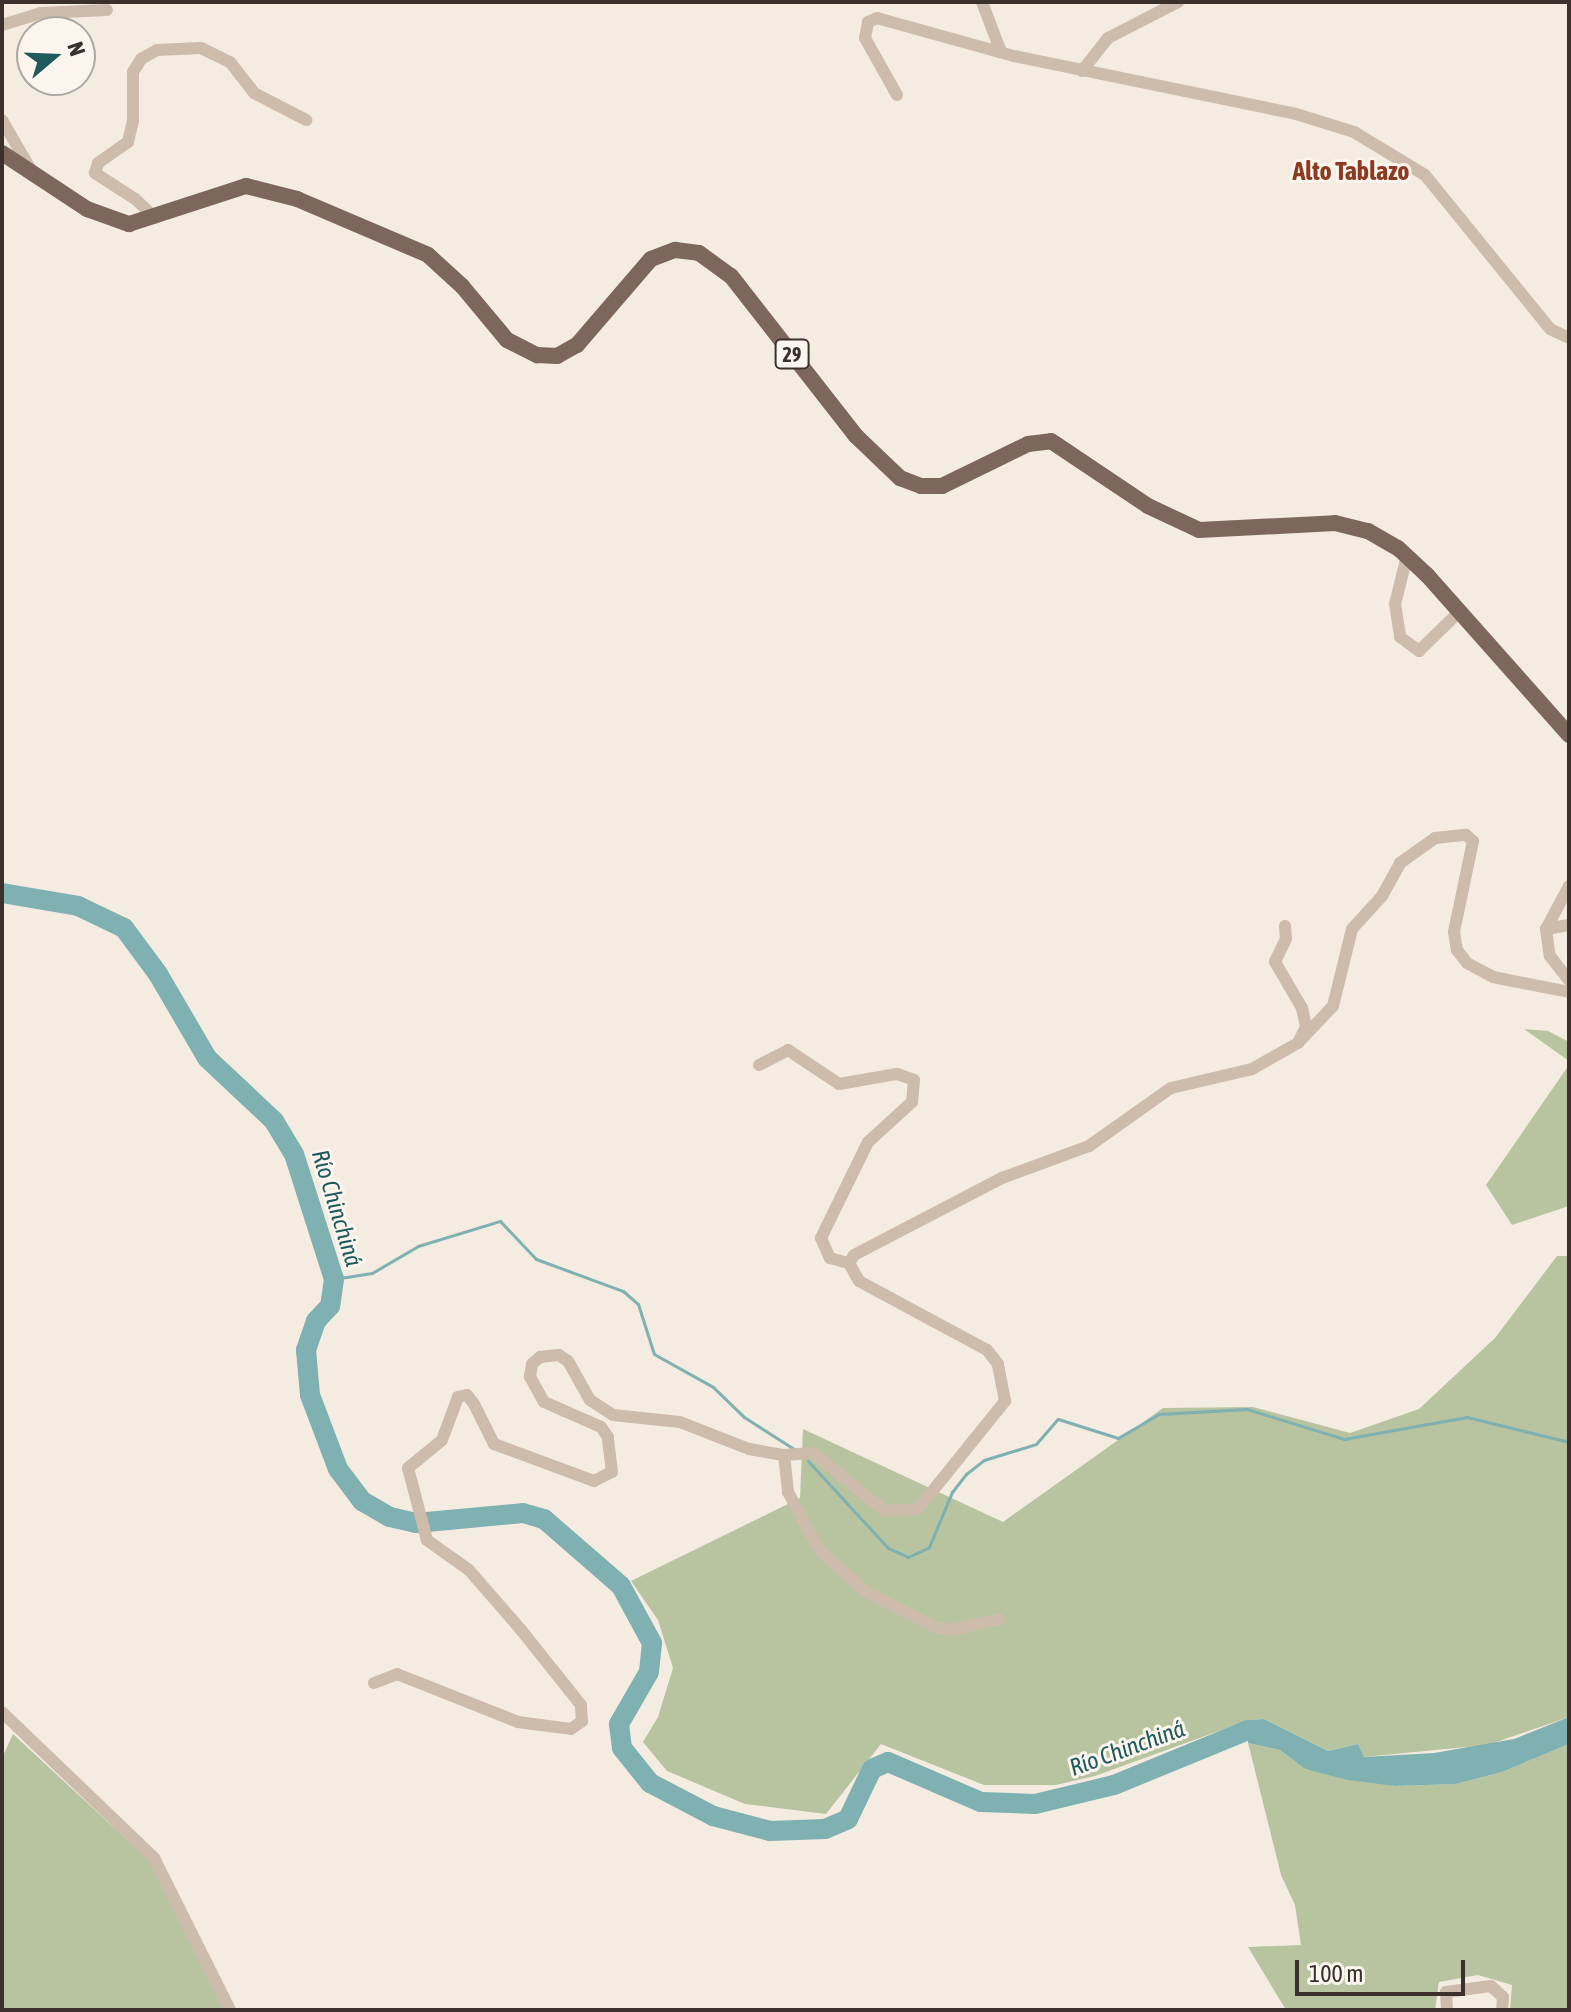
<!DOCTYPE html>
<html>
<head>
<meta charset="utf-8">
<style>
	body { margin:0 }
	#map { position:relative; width:1571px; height:2012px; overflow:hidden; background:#f4ebe1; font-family:"Asap Condensed",sans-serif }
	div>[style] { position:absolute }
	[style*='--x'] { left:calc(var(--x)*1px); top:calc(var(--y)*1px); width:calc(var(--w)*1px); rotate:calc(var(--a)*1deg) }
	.green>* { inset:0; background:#b8c4a0 }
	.water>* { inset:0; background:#7fb0b2 }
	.stream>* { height:3px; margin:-1.5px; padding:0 1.5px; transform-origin:1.5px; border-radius:1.5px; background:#7fb0b2 }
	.river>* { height:20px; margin:-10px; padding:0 10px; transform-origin:10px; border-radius:10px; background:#7fb0b2 }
	.minor>* { height:12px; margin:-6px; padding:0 6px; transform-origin:6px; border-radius:6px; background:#cdbbac }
	.major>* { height:16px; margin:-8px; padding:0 8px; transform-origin:8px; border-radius:8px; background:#7d675c }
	span { translate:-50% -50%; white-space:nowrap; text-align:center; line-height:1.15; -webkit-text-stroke:6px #fbf5ee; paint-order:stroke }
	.shield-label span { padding:2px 6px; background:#fbf5ee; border:2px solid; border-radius:6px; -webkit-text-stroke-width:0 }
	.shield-label { font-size:20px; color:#3b302b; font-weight:700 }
	.water-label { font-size:24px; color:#1f5a5e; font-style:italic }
	.quarter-label { font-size:26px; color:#8c3b22; font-weight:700 }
	.frame { position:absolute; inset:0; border:4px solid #3b302b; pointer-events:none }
	.north { position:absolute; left:16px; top:16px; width:80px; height:80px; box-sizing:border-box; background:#fbf5ee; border:2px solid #aea6a0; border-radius:50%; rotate:71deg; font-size:22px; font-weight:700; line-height:32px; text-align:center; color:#3b302b }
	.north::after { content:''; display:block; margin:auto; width:28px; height:36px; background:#1f5a5e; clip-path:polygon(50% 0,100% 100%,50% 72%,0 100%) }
	.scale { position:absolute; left:1295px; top:1960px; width:170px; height:36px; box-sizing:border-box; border:4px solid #3b302b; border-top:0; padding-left:10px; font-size:24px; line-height:28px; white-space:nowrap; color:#3b302b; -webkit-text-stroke:6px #fbf5ee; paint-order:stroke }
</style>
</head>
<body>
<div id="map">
	<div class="green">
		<div style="clip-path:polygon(1524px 1029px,1548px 1031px,1569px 1042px,1569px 1061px)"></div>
		<div style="clip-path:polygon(1569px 1065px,1569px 1206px,1512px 1225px,1486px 1185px)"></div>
		<div style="clip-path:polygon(1557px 1256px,1569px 1256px,1569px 1717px,1488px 1745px,1363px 1757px,1358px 1744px,1328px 1751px,1264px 1719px,1249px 1720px,1095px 1776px,1056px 1785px,984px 1785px,881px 1744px,826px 1814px,745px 1804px,667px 1771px,643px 1742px,658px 1717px,673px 1668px,658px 1620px,631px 1581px,800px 1498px,803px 1429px,1003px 1522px,1163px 1408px,1253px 1407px,1350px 1433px,1419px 1409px,1495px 1338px)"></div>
		<div style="clip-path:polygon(13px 1734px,150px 1861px,226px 2010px,2px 2010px,2px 1758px)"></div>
		<div style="clip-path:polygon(1248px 1743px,1280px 1750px,1305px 1769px,1395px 1786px,1456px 1784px,1502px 1772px,1569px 1744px,1569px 2010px,1510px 2010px,1512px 1985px,1478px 1975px,1439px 1982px,1435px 2010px,1286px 2010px,1248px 1947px,1301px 1945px,1295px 1905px,1281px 1875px)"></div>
	</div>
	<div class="water">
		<div style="clip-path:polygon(1569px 1717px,1569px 1744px,1502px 1772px,1456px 1784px,1395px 1786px,1348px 1780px,1305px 1769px,1280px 1750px,1248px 1743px,1249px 1720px,1264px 1719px,1328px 1751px,1358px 1744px,1364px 1757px,1434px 1753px,1514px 1739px)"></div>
	</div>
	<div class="stream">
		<div style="--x:334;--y:1279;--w:38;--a:-9"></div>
		<div style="--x:372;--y:1273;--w:53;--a:-30.4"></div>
		<div style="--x:418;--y:1246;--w:86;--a:-17"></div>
		<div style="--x:500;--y:1221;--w:52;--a:46.5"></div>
		<div style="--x:536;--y:1259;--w:93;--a:20.2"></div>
		<div style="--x:623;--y:1291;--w:20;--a:41"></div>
		<div style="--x:638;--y:1304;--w:52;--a:72.3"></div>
		<div style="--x:654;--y:1354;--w:68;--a:29.2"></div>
		<div style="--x:713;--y:1387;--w:43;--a:44.1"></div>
		<div style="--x:744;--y:1417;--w:63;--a:32.7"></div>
		<div style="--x:808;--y:1461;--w:118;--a:47.4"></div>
		<div style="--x:888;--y:1548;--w:22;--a:24"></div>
		<div style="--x:908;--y:1557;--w:23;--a:-25"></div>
		<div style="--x:929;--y:1547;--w:60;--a:-67.3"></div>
		<div style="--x:952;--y:1492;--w:23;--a:-52"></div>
		<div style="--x:966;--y:1474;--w:23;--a:-38"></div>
		<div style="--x:984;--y:1460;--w:54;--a:-17.1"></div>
		<div style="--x:1036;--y:1444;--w:33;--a:-49"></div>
		<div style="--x:1058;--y:1419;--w:63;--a:17.6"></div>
		<div style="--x:1118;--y:1438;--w:48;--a:-30.3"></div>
		<div style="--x:1159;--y:1414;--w:88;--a:-3.3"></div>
		<div style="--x:1247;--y:1409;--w:102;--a:17.2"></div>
		<div style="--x:1344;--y:1439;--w:125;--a:-10.1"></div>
		<div style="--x:1467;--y:1417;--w:105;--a:13.8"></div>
	</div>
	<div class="river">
		<div style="--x:2;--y:893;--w:77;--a:9.7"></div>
		<div style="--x:78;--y:906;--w:51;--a:25.6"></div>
		<div style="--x:124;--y:928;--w:57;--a:53.5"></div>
		<div style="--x:158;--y:974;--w:97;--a:59.7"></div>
		<div style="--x:207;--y:1058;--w:92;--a:43.2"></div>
		<div style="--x:274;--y:1121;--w:39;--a:59"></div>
		<div style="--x:294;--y:1154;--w:131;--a:72.3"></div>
		<div style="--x:334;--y:1279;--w:27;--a:98"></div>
		<div style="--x:330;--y:1306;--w:21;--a:133"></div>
		<div style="--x:316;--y:1321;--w:31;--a:109"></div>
		<div style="--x:306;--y:1350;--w:45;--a:84.9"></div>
		<div style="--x:310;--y:1395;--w:79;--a:69.3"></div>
		<div style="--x:338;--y:1469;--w:40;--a:53"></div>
		<div style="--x:362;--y:1501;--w:32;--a:30"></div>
		<div style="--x:390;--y:1517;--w:27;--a:13"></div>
		<div style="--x:416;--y:1523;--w:107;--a:-5.3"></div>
		<div style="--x:523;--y:1513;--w:22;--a:16"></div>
		<div style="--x:544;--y:1519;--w:102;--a:41"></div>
		<div style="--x:621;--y:1586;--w:65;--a:61.5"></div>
		<div style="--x:652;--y:1643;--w:29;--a:96"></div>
		<div style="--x:649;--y:1672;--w:60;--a:120"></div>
		<div style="--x:619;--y:1724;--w:24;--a:83"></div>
		<div style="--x:622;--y:1748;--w:45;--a:51.3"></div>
		<div style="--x:650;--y:1783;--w:71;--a:27.6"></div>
		<div style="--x:713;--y:1816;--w:59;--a:14.7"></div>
		<div style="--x:770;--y:1831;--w:55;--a:-2.1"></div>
		<div style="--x:825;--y:1829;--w:25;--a:-23"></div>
		<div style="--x:848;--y:1819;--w:55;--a:-64.4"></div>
		<div style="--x:872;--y:1769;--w:17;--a:-24"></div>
		<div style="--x:888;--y:1762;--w:101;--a:23.3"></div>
		<div style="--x:981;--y:1802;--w:54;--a:2.1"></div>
		<div style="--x:1035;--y:1804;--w:81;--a:-13.5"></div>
		<div style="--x:1114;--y:1785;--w:145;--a:-22.3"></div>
		<div style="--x:1248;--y:1730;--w:28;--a:17"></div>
	</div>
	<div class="minor">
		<div style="--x:982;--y:2;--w:53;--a:69.2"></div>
		<div style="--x:2;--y:25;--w:41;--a:-17.1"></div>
		<div style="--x:41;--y:13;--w:66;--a:-2.6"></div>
		<div style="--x:1082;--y:71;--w:42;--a:-51.8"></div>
		<div style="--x:1108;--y:38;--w:79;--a:-27.2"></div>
		<div style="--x:897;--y:95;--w:65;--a:-119.3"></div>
		<div style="--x:865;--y:38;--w:16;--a:-79"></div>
		<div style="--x:868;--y:22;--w:10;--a:-24"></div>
		<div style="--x:877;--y:18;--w:142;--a:15.5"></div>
		<div style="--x:1014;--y:56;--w:288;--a:11.6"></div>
		<div style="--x:1296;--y:114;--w:61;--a:17.2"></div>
		<div style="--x:1354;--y:132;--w:83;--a:31.2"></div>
		<div style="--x:1425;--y:175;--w:198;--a:50.9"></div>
		<div style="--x:1550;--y:329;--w:21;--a:25"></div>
		<div style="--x:2;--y:120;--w:58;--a:59.9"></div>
		<div style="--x:155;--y:218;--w:28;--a:-136"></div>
		<div style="--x:135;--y:199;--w:48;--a:-147"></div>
		<div style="--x:95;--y:173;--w:10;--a:-73"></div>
		<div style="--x:98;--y:163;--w:37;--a:-35"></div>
		<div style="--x:128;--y:142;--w:22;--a:-77"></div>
		<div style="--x:133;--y:121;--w:49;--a:-90"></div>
		<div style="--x:133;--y:72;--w:15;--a:-58"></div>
		<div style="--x:141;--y:59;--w:18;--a:-29"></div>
		<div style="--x:157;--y:50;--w:44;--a:-2.6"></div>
		<div style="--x:201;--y:48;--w:32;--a:26"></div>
		<div style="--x:230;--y:62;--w:39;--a:52"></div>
		<div style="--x:254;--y:93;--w:59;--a:27.4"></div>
		<div style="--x:1407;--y:556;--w:49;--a:104"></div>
		<div style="--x:1395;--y:604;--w:33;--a:81"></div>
		<div style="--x:1400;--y:637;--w:24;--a:36"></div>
		<div style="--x:1419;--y:651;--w:56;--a:-44.3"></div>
		<div style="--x:1569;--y:886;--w:49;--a:118.1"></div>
		<div style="--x:1546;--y:929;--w:27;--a:82"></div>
		<div style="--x:1550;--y:956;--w:31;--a:52"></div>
		<div style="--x:1285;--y:926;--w:13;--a:86"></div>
		<div style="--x:1286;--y:939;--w:25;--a:116"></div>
		<div style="--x:1275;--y:962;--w:53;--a:59.6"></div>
		<div style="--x:1302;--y:1008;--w:19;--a:78"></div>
		<div style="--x:1306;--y:1027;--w:16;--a:117"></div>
		<div style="--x:1546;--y:929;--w:23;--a:-10"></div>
		<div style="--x:759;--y:1065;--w:33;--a:-27"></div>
		<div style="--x:788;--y:1050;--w:61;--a:33.7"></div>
		<div style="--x:839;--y:1084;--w:59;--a:-9.8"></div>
		<div style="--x:897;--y:1074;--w:18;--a:19"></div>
		<div style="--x:914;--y:1080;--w:22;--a:95"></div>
		<div style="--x:912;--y:1102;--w:59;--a:137.7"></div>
		<div style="--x:868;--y:1142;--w:107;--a:116.1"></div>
		<div style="--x:821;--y:1238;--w:22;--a:66"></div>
		<div style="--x:830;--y:1258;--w:20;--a:15"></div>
		<div style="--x:999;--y:1619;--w:49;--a:167.1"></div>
		<div style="--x:951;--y:1630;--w:16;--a:-169"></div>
		<div style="--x:935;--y:1627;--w:79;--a:-152.8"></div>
		<div style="--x:865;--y:1591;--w:62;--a:-138.3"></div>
		<div style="--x:819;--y:1550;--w:66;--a:-118.1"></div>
		<div style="--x:788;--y:1492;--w:37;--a:-96"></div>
		<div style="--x:784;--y:1455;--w:29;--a:-4"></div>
		<div style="--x:813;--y:1453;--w:92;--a:38.9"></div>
		<div style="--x:885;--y:1511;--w:33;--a:-3"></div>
		<div style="--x:918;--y:1509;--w:139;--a:-51.1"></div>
		<div style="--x:1005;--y:1401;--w:38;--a:-101"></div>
		<div style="--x:998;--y:1364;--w:18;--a:-128"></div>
		<div style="--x:987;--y:1350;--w:145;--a:-151.7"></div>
		<div style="--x:859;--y:1281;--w:21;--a:-119"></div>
		<div style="--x:849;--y:1263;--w:9;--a:-58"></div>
		<div style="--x:854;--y:1255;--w:167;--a:-27.5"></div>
		<div style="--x:1002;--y:1178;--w:93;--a:-20.2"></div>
		<div style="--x:1089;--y:1146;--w:100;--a:-35.3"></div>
		<div style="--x:1171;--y:1088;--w:83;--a:-13.2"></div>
		<div style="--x:1252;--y:1069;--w:53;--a:-29.5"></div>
		<div style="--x:1298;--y:1043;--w:51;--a:-46.6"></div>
		<div style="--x:1333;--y:1006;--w:79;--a:-76.1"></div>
		<div style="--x:1352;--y:929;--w:45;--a:-47.7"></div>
		<div style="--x:1382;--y:896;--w:38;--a:-61"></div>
		<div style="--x:1400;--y:863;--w:43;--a:-35.5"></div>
		<div style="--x:1435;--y:838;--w:31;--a:-6"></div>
		<div style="--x:1466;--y:835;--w:9;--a:41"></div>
		<div style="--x:1473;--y:841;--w:93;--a:101.8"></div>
		<div style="--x:1454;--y:932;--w:18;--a:81"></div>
		<div style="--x:1457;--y:950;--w:16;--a:52"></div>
		<div style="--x:1467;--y:963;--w:30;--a:28"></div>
		<div style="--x:1493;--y:977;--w:77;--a:11.2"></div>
		<div style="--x:374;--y:1683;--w:25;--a:-21"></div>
		<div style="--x:397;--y:1674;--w:130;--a:21.6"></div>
		<div style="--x:518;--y:1722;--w:53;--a:7.5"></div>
		<div style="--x:571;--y:1729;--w:14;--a:-36"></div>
		<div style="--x:582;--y:1721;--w:16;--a:-94"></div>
		<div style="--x:581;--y:1705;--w:95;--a:-128.6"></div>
		<div style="--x:522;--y:1631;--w:81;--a:-131"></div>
		<div style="--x:469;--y:1570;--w:52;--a:-144.5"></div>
		<div style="--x:427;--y:1540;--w:74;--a:-104.8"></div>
		<div style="--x:408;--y:1468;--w:44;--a:-39.5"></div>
		<div style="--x:442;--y:1440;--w:46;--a:-69.6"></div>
		<div style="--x:458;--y:1397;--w:9;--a:-13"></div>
		<div style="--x:467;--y:1395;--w:11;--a:52"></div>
		<div style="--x:474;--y:1404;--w:45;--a:63.4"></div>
		<div style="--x:494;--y:1444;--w:107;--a:20.3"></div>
		<div style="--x:594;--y:1481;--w:20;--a:-27"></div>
		<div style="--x:612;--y:1472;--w:35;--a:-97"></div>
		<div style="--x:608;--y:1437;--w:12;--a:-125"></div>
		<div style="--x:601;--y:1427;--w:62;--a:-156.3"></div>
		<div style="--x:544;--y:1402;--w:29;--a:-119"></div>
		<div style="--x:530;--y:1377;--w:13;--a:-81"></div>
		<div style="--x:532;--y:1364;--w:11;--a:-41"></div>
		<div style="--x:540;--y:1357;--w:19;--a:-6"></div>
		<div style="--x:559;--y:1355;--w:11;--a:34"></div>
		<div style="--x:568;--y:1361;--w:45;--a:60.6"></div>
		<div style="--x:590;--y:1400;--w:27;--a:33"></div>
		<div style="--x:613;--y:1415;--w:67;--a:6"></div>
		<div style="--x:680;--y:1422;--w:74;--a:21.4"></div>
		<div style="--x:749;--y:1449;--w:36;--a:10"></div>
		<div style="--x:2;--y:1712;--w:211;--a:43.8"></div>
		<div style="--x:154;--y:1858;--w:170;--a:63.4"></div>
		<div style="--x:1447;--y:2010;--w:18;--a:-93"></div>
		<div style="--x:1446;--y:1992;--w:45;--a:-7.6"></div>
		<div style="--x:1491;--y:1986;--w:16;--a:43"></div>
		<div style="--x:1503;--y:1997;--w:13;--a:94"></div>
	</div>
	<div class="major">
		<div style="--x:2;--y:153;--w:102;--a:33.4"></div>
		<div style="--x:87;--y:209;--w:45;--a:19.7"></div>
		<div style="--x:129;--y:224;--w:123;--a:-18"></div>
		<div style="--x:246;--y:186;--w:53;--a:14.3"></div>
		<div style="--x:297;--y:199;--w:142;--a:23.1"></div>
		<div style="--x:428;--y:255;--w:46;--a:42.4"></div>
		<div style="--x:462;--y:286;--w:70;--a:50.2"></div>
		<div style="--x:507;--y:340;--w:34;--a:27"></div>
		<div style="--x:537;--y:355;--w:20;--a:3"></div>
		<div style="--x:557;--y:356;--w:23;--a:-29"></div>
		<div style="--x:577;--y:345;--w:113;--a:-49.3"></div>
		<div style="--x:651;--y:259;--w:26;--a:-21"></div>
		<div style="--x:675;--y:250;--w:24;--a:7"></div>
		<div style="--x:699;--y:253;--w:39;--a:36"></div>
		<div style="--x:731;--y:276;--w:203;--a:52"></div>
		<div style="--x:856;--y:436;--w:61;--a:43.7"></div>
		<div style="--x:900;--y:478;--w:22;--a:21"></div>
		<div style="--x:921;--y:486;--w:21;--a:0"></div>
		<div style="--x:942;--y:486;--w:96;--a:-26"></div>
		<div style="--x:1028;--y:444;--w:23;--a:-7"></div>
		<div style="--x:1051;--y:441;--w:117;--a:33.8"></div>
		<div style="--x:1148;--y:506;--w:56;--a:25.2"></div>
		<div style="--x:1199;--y:530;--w:136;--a:-2.9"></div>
		<div style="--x:1335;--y:523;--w:34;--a:14"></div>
		<div style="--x:1368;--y:531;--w:34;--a:30"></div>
		<div style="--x:1398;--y:548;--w:40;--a:43"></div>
		<div style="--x:1427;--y:575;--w:214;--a:48.4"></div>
	</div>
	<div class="shield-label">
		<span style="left:792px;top:354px">29</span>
	</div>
	<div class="water-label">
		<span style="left:337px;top:1208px;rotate:73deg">Río Chinchiná</span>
		<span style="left:1127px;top:1748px;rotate:-20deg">Río Chinchiná</span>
	</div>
	<div class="quarter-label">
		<span style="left:1351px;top:172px">Alto Tablazo</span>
	</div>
	<div class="frame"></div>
	<div class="north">N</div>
	<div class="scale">100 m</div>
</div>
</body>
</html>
